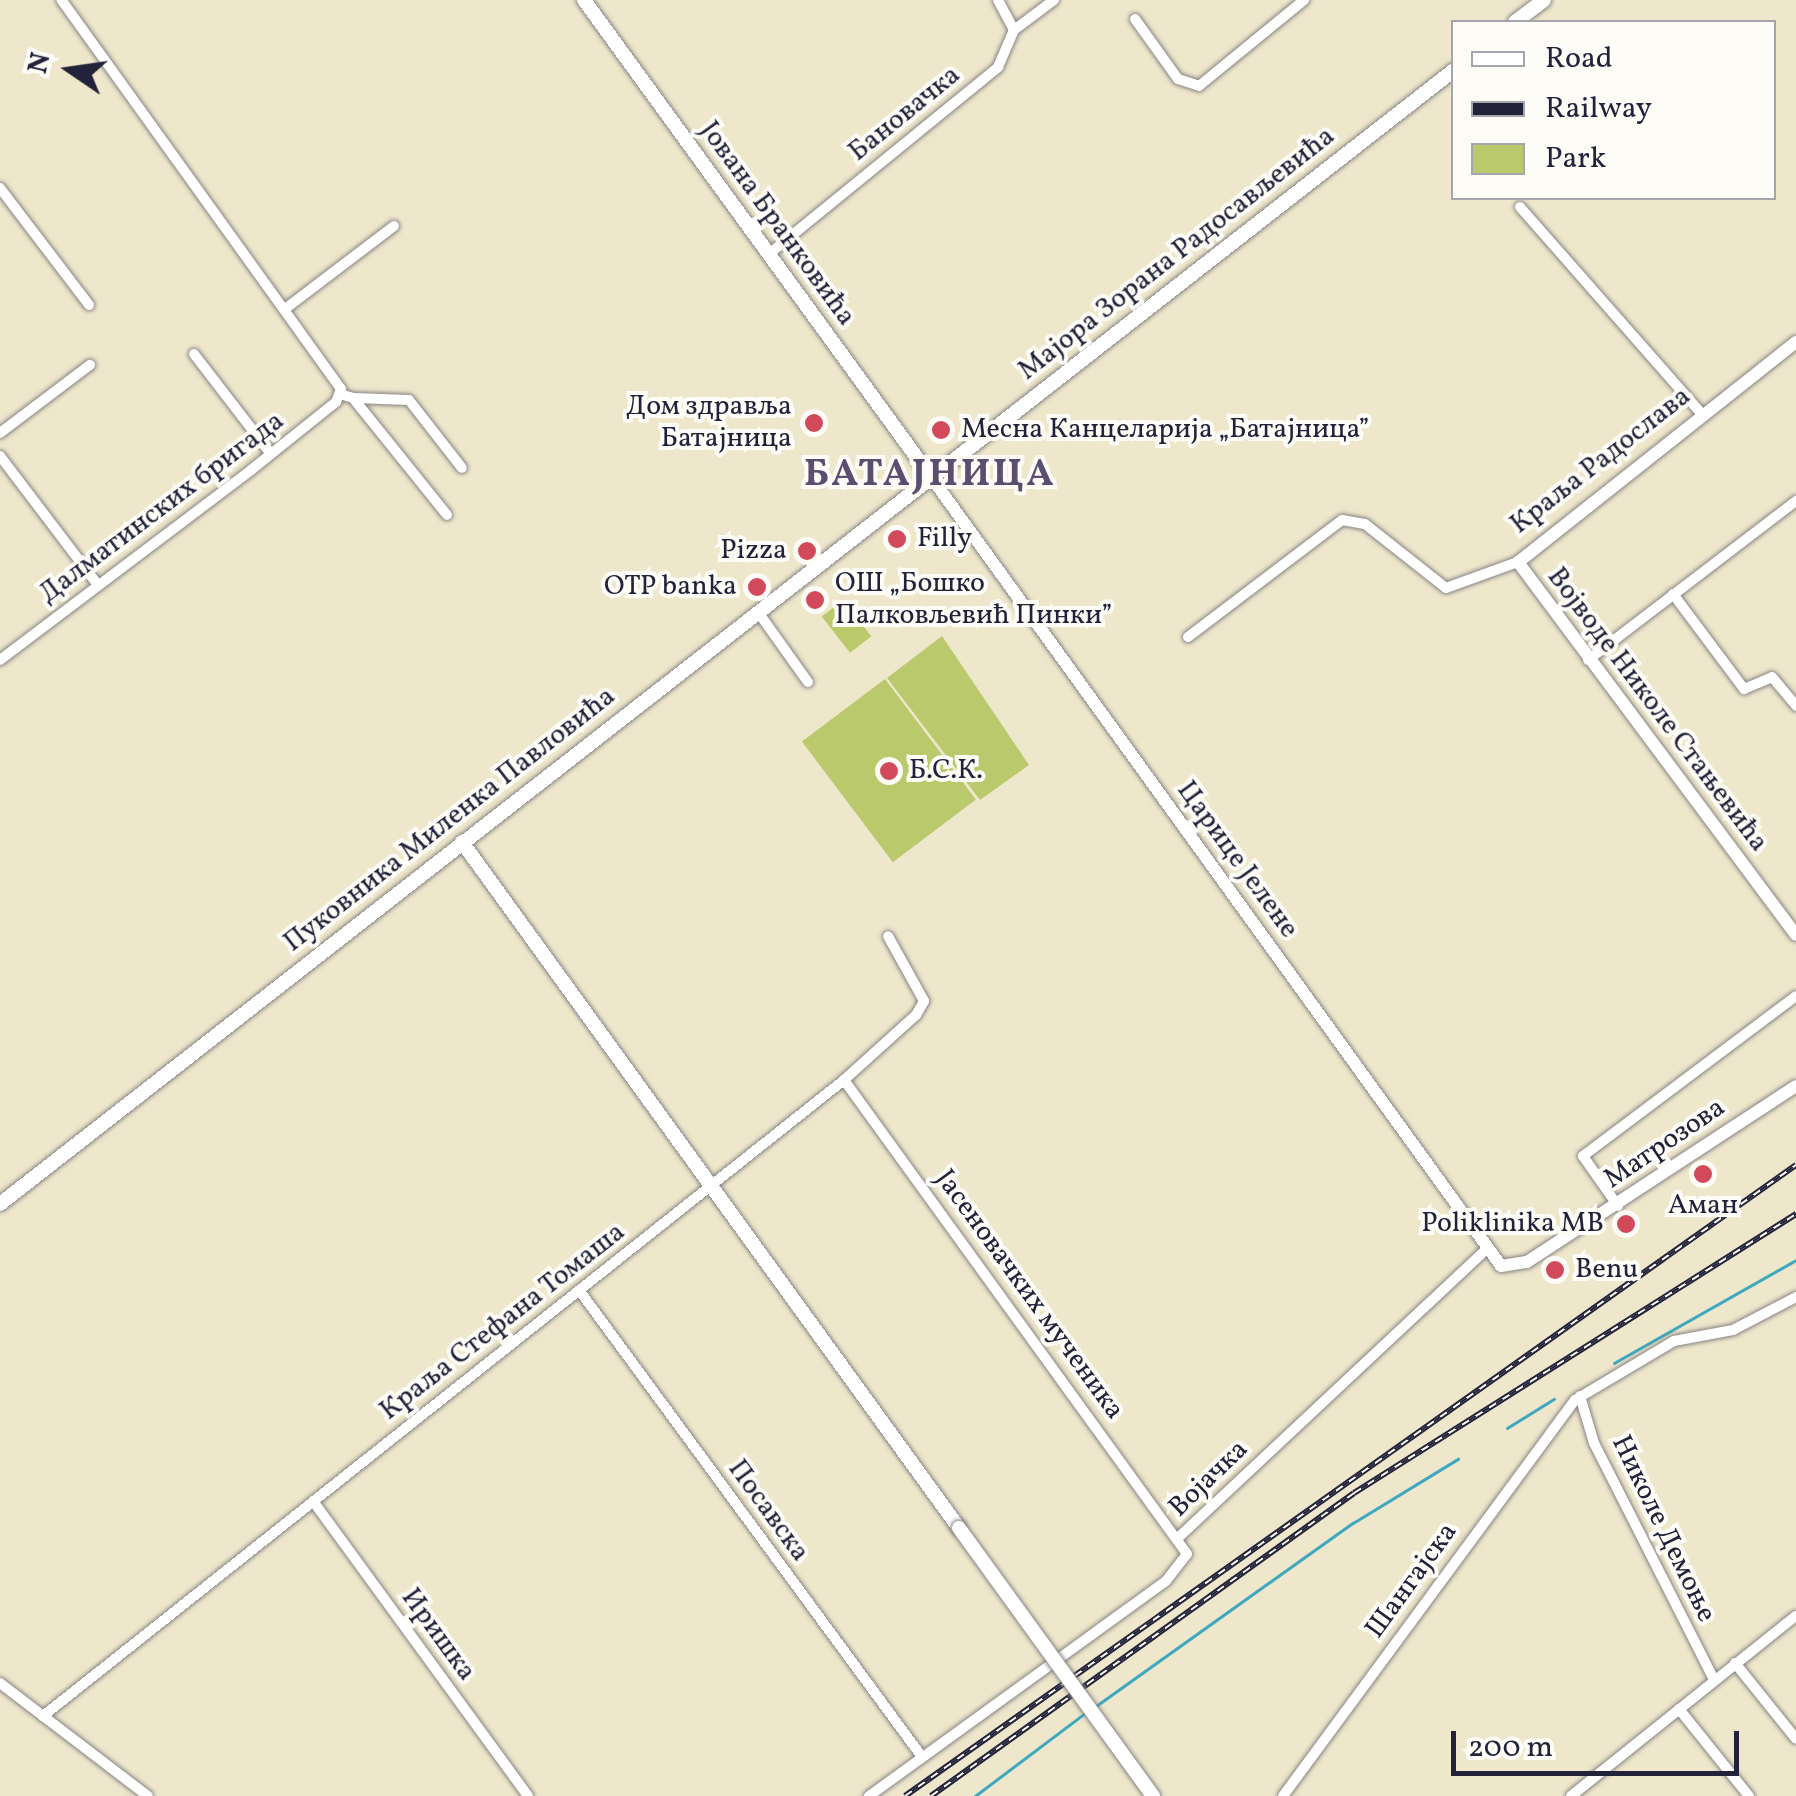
<!DOCTYPE html>
<html>
<head>
<meta charset="utf-8">
<style>
	body { margin:0 }
	#map { position:relative; width:1796px; height:1796px; overflow:hidden; background:#efe7cc; font-family:Vollkorn,serif }
	div>[style] { position:absolute }
	[style*='--x'] { left:calc(var(--x)*1px); top:calc(var(--y)*1px); width:calc(var(--w)*1px); rotate:calc(var(--a)*1deg) }
	.green>* { inset:0; background:#b9c96b; transform-origin:0 0 }
	.stream>* { height:2.5px; margin:-1.25px; padding:0 1.25px; transform-origin:1.25px; border-radius:1.25px; background:#3ea8be }
	.roads { filter:drop-shadow(0 0 2px #888484) drop-shadow(0 0 2px #888484) }
	.minor>* { height:10px; margin:-5px; padding:0 5px; transform-origin:5px; border-radius:5px; background:#fff }
	.tertiary>* { height:12px; margin:-6px; padding:0 6px; transform-origin:6px; border-radius:6px; background:#fff }
	.secondary>* { height:14px; margin:-7px; padding:0 7px; transform-origin:7px; border-radius:7px; background:#fff }
	.rail>* { height:6px; margin-top:-3px; transform-origin:0; background:repeating-linear-gradient(90deg,#fdfcf7 0 8px,#22223b 0 16px); box-sizing:border-box; border-block:2px solid #22223b }
	.bridges { filter:drop-shadow(0 0 2px #888484) drop-shadow(0 0 2px #888484) }
	.secondary-bridge>* { height:14px; margin:-7px; padding:0 7px; transform-origin:7px; border-radius:7px; background:#fff }
	.dots>* { width:28px; height:28px; translate:-50% -50%; box-sizing:border-box; border:5px solid #fdfcf7; border-radius:50% }
	span { translate:-50% -50%; white-space:nowrap; text-align:center; line-height:1.15; -webkit-text-stroke:8px #fdfcf7; paint-order:stroke }
	.street-label { font-size:28px; color:#22223b }
	.poi-label { font-size:28px; color:#22223b }
	.right { translate:-100% -50%; text-align:right }
	.left { translate:0 -50%; text-align:left }
	.district-label { font-size:38px; color:#5c4e70; font-weight:700; letter-spacing:2.5px }
	.legend { position:absolute; left:1451px; top:20px; width:325px; height:180px; box-sizing:border-box; background:#fdfcf7; border:2px solid #a5a5ac; margin:0; padding:12px 18px; list-style:none; font-size:30px; color:#22223b }
	.legend li { display:flex; align-items:center; gap:20px; height:50px }
	.legend b { width:50px; border:2px solid #a5a5ac }
	.north { position:absolute; left:20px; top:20px; width:100px; height:100px; -webkit-text-stroke:8px #fdfcf7; paint-order:stroke; rotate:283deg; font-size:28px; font-weight:700; line-height:40px; text-align:center; color:#22223b }
	.north::after { content:''; display:block; margin:auto; width:35px; height:45px; background:#22223b; clip-path:polygon(50% 0,100% 100%,50% 72%,0 100%) }
	.scale { position:absolute; left:1451px; top:1731px; width:288px; height:45px; box-sizing:border-box; border:5px solid #22223b; border-top:0; padding-left:12px; font-size:30px; line-height:35px; white-space:nowrap; color:#22223b; -webkit-text-stroke:8px #fdfcf7; paint-order:stroke }
</style>
</head>
<body>
<div id="map">
	<div class="green">
		<div style="left:843px;top:600px;width:46px;height:27px;rotate:52deg"></div>
		<div style="clip-path:polygon(942px 636px,1029px 765px,980px 800px,887px 678px)"></div>
		<div style="left:885px;top:679px;width:151px;height:104px;rotate:53deg"></div>
	</div>
	<div class="stream">
		<div style="--x:1614;--y:1363;--w:209;--a:-29.5"></div>
		<div style="--x:1507;--y:1428;--w:55;--a:-31.7"></div>
		<div style="--x:1096;--y:1706;--w:315;--a:-35.5"></div>
		<div style="--x:1353;--y:1523;--w:123;--a:-31.4"></div>
		<div style="--x:975;--y:1796;--w:138;--a:-37"></div>
	</div>
	<div class="roads">
		<div class="minor">
			<div style="--x:998;--y:0;--w:34;--a:62"></div>
			<div style="--x:1135;--y:19;--w:74;--a:54.4"></div>
			<div style="--x:1178;--y:79;--w:22;--a:18"></div>
			<div style="--x:1199;--y:86;--w:136;--a:-39.3"></div>
			<div style="--x:0;--y:188;--w:147;--a:52.7"></div>
			<div style="--x:1520;--y:207;--w:276;--a:48.7"></div>
			<div style="--x:769;--y:254;--w:296;--a:-39.2"></div>
			<div style="--x:998;--y:67;--w:40;--a:-66.6"></div>
			<div style="--x:1014;--y:30;--w:50;--a:-36.9"></div>
			<div style="--x:285;--y:309;--w:137;--a:-37.3"></div>
			<div style="--x:194;--y:354;--w:126;--a:52.4"></div>
			<div style="--x:340;--y:394;--w:14;--a:17"></div>
			<div style="--x:353;--y:398;--w:150;--a:51.2"></div>
			<div style="--x:354;--y:398;--w:55;--a:2.1"></div>
			<div style="--x:409;--y:400;--w:86;--a:52.1"></div>
			<div style="--x:0;--y:433;--w:113;--a:-37.1"></div>
			<div style="--x:0;--y:456;--w:162;--a:52.8"></div>
			<div style="--x:1673;--y:594;--w:119;--a:53.2"></div>
			<div style="--x:1744;--y:689;--w:30;--a:-23"></div>
			<div style="--x:1772;--y:677;--w:38;--a:50"></div>
			<div style="--x:758;--y:612;--w:86;--a:54.5"></div>
			<div style="--x:1188;--y:637;--w:193;--a:-37.2"></div>
			<div style="--x:1342;--y:520;--w:23;--a:10"></div>
			<div style="--x:1365;--y:524;--w:103;--a:38.3"></div>
			<div style="--x:1446;--y:588;--w:77;--a:-19.9"></div>
			<div style="--x:0;--y:660;--w:315;--a:-37.1"></div>
			<div style="--x:251;--y:470;--w:109;--a:-38.7"></div>
			<div style="--x:336;--y:402;--w:14;--a:-69"></div>
			<div style="--x:341;--y:389;--w:479;--a:-125.7"></div>
			<div style="--x:1588;--y:660;--w:262;--a:-37.4"></div>
			<div style="--x:844;--y:1080;--w:585;--a:54.11"></div>
			<div style="--x:1187;--y:1554;--w:34;--a:128"></div>
			<div style="--x:1166;--y:1581;--w:367;--a:144.1"></div>
			<div style="--x:1618;--y:1206;--w:61;--a:-125"></div>
			<div style="--x:1583;--y:1156;--w:266;--a:-36.9"></div>
			<div style="--x:579;--y:1290;--w:579;--a:53.7"></div>
			<div style="--x:1580;--y:1396;--w:49;--a:73.4"></div>
			<div style="--x:1594;--y:1443;--w:266;--a:63.1"></div>
			<div style="--x:313;--y:1501;--w:365;--a:53.9"></div>
			<div style="--x:1180;--y:1536;--w:422;--a:-43.1"></div>
			<div style="--x:1735;--y:1663;--w:97;--a:51.2"></div>
			<div style="--x:0;--y:1683;--w:186;--a:37.4"></div>
			<div style="--x:1679;--y:1709;--w:112;--a:51.2"></div>
			<div style="--x:43;--y:1716;--w:1023;--a:-38.45"></div>
			<div style="--x:844;--y:1080;--w:97;--a:-42.1"></div>
			<div style="--x:916;--y:1015;--w:16;--a:-60"></div>
			<div style="--x:924;--y:1001;--w:74;--a:-119"></div>
			<div style="--x:1283;--y:1796;--w:492;--a:-53.6"></div>
			<div style="--x:1575;--y:1400;--w:115;--a:-30.8"></div>
			<div style="--x:1674;--y:1341;--w:60;--a:-10.6"></div>
			<div style="--x:1733;--y:1330;--w:71;--a:-27.6"></div>
			<div style="--x:1571;--y:1796;--w:288;--a:-38.7"></div>
		</div>
		<div class="tertiary">
			<div style="--x:1796;--y:342;--w:355;--a:141.6"></div>
			<div style="--x:1518;--y:562;--w:465;--a:53.3"></div>
			<div style="--x:931;--y:477;--w:973;--a:54.15"></div>
			<div style="--x:1501;--y:1266;--w:26;--a:-9"></div>
			<div style="--x:1527;--y:1262;--w:321;--a:-33.2"></div>
		</div>
		<div class="secondary">
			<div style="--x:584;--y:0;--w:590;--a:53.97"></div>
			<div style="--x:1515;--y:22;--w:36;--a:-37"></div>
			<div style="--x:462;--y:842;--w:847;--a:54.08"></div>
			<div style="--x:0;--y:1204;--w:1844;--a:-37.95"></div>
		</div>
	</div>
	<div class="rail">
		<div style="--x:905;--y:1796;--w:1092;--a:-35.31"></div>
		<div style="--x:931;--y:1796;--w:520;--a:-35.61"></div>
		<div style="--x:1354;--y:1493;--w:523;--a:-32.26"></div>
	</div>
	<div class="bridges">
		<div class="secondary-bridge">
			<div style="--x:959;--y:1528;--w:331;--a:54.1"></div>
		</div>
	</div>
	<div class="dots">
		<div style="left:814px;top:423px;background:#d1495b"></div>
		<div style="left:941px;top:430px;background:#d1495b"></div>
		<div style="left:897px;top:539px;background:#d1495b"></div>
		<div style="left:807px;top:551px;background:#d1495b"></div>
		<div style="left:757px;top:587px;background:#d1495b"></div>
		<div style="left:815px;top:600px;background:#d1495b"></div>
		<div style="left:889px;top:771px;background:#d1495b"></div>
		<div style="left:1703px;top:1174px;background:#d1495b"></div>
		<div style="left:1626px;top:1224px;background:#d1495b"></div>
		<div style="left:1555px;top:1270px;background:#d1495b"></div>
	</div>
	<div class="street-label">
		<span style="left:905px;top:114px;rotate:-39deg">Бановачка</span>
		<span style="left:777px;top:224px;rotate:54deg">Јована Бранковића</span>
		<span style="left:1177px;top:254px;rotate:-38deg">Мајора Зорана Радосављевића</span>
		<span style="left:1601px;top:461px;rotate:-38deg">Краља Радослава</span>
		<span style="left:162px;top:508px;rotate:-37deg">Далматинских бригада</span>
		<span style="left:1657px;top:710px;rotate:53deg">Војводе Николе Стањевића</span>
		<span style="left:450px;top:820px;rotate:-38deg">Пуковника Миленка Павловића</span>
		<span style="left:1237px;top:860px;rotate:54deg">Царице Јелене</span>
		<span style="left:1665px;top:1144px;rotate:-34deg">Матрозова</span>
		<span style="left:1029px;top:1295px;rotate:54deg">Јасеновачких мученика</span>
		<span style="left:503px;top:1322px;rotate:-38deg">Краља Стефана Томаша</span>
		<span style="left:1209px;top:1479px;rotate:-44deg">Војачка</span>
		<span style="left:768px;top:1511px;rotate:54deg">Посавска</span>
		<span style="left:1663px;top:1529px;rotate:64deg">Николе Демоње</span>
		<span style="left:1412px;top:1581px;rotate:-54deg">Шангајска</span>
		<span style="left:438px;top:1635px;rotate:54deg">Иришка</span>
	</div>
	<div class="poi-label">
		<span class="right" style="left:792px;top:423px">Дом здравља<br>Батајница</span>
		<span class="left" style="left:961px;top:430px">Месна Канцеларија „Батајница”</span>
		<span class="left" style="left:917px;top:539px">Filly</span>
		<span class="right" style="left:787px;top:551px">Pizza</span>
		<span class="left" style="left:835px;top:600px">ОШ „Бошко<br>Палковљевић Пинки”</span>
		<span class="right" style="left:737px;top:587px">OTP banka</span>
		<span class="left" style="left:909px;top:771px">Б.С.К.</span>
		<span style="left:1703px;top:1206px">Аман</span>
		<span class="right" style="left:1604px;top:1224px">Poliklinika MB</span>
		<span class="left" style="left:1575px;top:1270px">Benu</span>
	</div>
	<div class="district-label">
		<span style="left:930px;top:476px">БАТАЈНИЦА</span>
	</div>
	<ul class="legend">
	<li><b style="height:12px;background:#fff"></b>Road</li>
	<li><b style="height:12px;background:#22223b"></b>Railway</li>
	<li><b style="height:28px;background:#b9c96b"></b>Park</li>
	</ul>
	<div class="north">N</div>
	<div class="scale">200 m</div>
</div>
</body>
</html>
